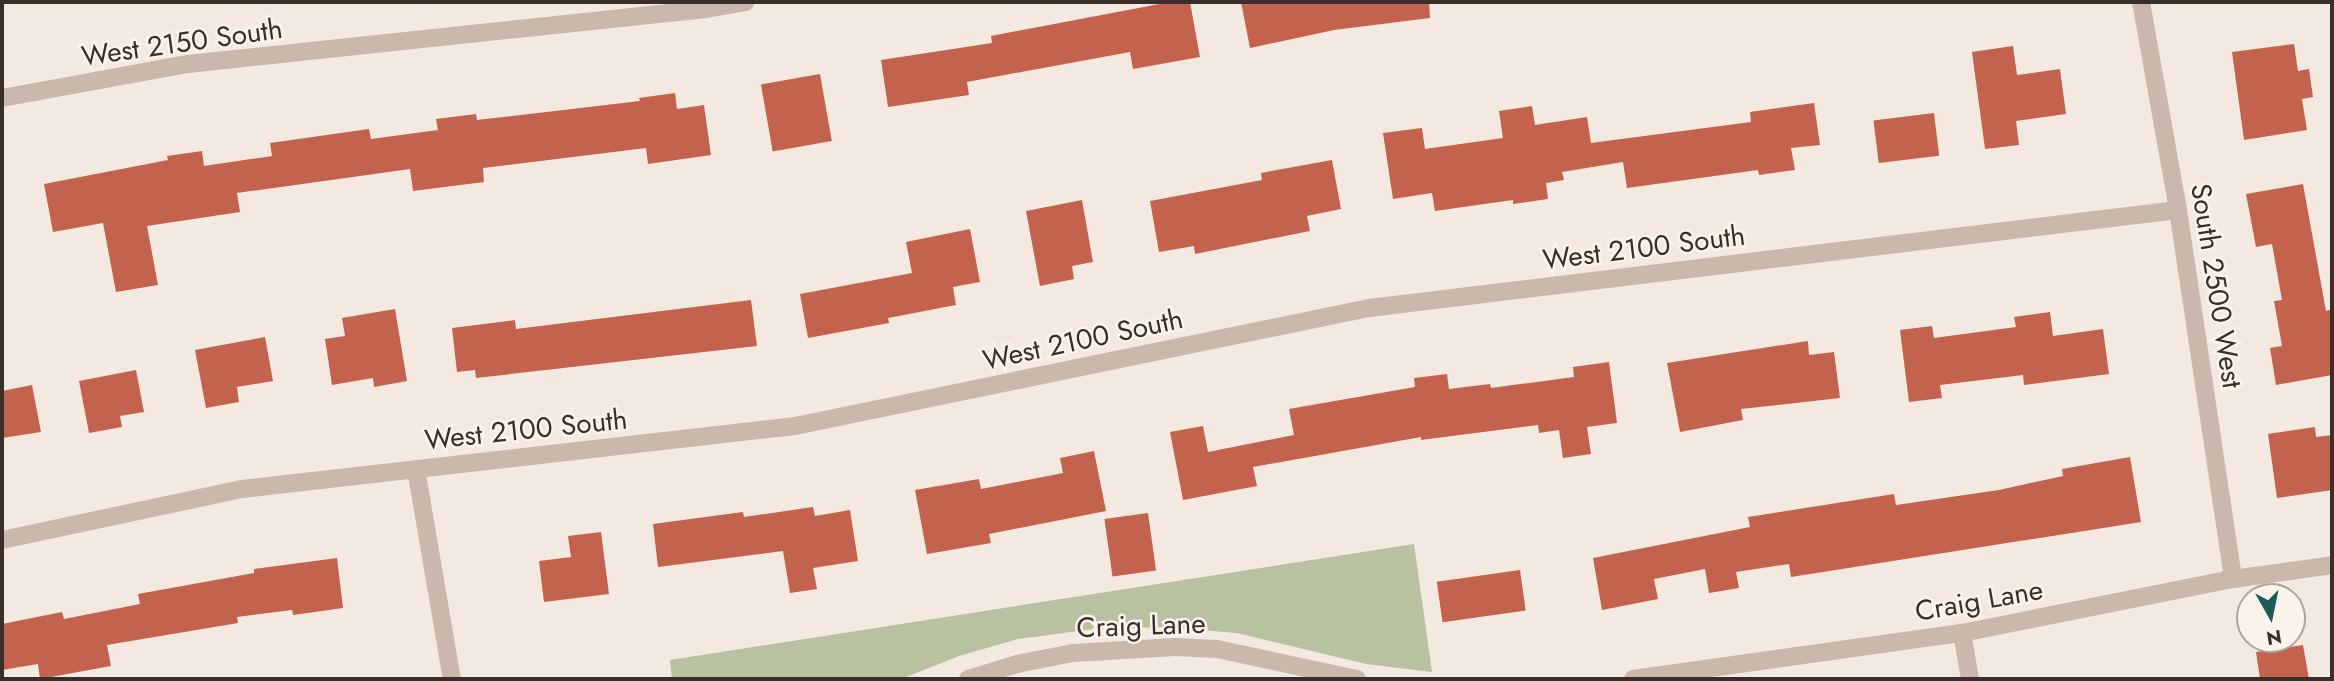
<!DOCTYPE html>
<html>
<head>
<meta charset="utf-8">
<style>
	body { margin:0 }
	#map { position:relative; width:2334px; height:681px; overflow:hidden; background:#f3e9e0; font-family:Jost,sans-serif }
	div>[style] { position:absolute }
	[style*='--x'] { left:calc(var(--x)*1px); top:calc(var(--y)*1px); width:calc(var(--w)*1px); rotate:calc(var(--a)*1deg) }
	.green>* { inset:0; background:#b8c2a0 }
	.building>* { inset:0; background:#c3634e; transform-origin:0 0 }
	.minor>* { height:18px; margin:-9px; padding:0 9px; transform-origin:9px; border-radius:9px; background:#cbb8ac }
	span { translate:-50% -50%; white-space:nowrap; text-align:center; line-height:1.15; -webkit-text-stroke:5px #faf3ec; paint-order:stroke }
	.street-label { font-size:28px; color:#392e2a }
	.frame { position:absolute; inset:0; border:4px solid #392e2a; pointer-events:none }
	.north { position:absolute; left:2236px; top:583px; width:70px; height:70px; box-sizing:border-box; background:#faf3ec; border:2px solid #ada49e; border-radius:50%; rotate:171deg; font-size:19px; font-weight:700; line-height:28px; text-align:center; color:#392e2a }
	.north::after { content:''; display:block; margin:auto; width:24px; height:32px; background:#215a5a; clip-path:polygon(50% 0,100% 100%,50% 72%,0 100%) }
</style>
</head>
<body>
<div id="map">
	<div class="green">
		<div style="clip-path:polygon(1414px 544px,1432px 672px,1366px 664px,1237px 633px,1162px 627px,1094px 629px,1018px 639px,959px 656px,901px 679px,672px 679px,670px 660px)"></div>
	</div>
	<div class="building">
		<div style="clip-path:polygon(1170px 2px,1190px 2px,1200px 57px,1133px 69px,1130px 52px,967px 82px,969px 95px,888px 107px,881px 60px,992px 43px,991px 36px)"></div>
		<div style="clip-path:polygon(1241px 2px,1429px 2px,1430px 18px,1334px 30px,1250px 48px)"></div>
		<div style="clip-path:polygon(2294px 44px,2298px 71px,2309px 69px,2313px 97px,2302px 99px,2307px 130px,2244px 140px,2232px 52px)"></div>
		<div style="clip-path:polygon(2013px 46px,2017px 75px,2060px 69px,2066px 114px,2016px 121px,2019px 145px,1985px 149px,1972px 52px)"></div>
		<div style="left:820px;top:74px;width:68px;height:60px;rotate:80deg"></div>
		<div style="clip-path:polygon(675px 93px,677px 109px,704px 105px,711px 155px,648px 164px,646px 148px,483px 168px,484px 182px,413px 191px,410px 169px,237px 193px,240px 212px,147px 226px,158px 285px,116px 292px,103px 223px,53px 232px,44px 184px,168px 160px,167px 156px,202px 151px,204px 166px,272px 156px,270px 143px,369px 129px,371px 139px,438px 130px,436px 119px,476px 114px,477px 120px,640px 101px,639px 98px)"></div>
		<div style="clip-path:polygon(1814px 103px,1820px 145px,1791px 148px,1795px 170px,1759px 175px,1758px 170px,1627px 188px,1623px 162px,1562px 172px,1564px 180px,1546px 183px,1548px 199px,1513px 204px,1513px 200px,1435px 211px,1432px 193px,1393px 199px,1383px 133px,1422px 128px,1425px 149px,1503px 138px,1499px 111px,1532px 106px,1535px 125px,1587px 117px,1591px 143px,1751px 122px,1750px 112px)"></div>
		<div style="left:1934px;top:113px;width:43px;height:61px;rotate:83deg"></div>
		<div style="clip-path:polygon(1332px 160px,1341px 209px,1307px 216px,1310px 231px,1195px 254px,1194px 246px,1159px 252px,1150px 201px,1262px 180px,1261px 173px)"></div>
		<div style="clip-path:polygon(2303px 184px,2326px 311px,2332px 309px,2332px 375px,2276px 385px,2270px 348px,2282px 346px,2274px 301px,2282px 300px,2272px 244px,2256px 247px,2246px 194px)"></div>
		<div style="clip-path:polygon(1082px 200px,1093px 262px,1072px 266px,1074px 279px,1040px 286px,1026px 211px)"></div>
		<div style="clip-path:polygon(970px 229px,980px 282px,953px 287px,956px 305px,888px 318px,889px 323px,808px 338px,800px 294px,912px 273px,906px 242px)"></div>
		<div style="clip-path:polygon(751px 300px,757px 346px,476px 378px,475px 370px,457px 372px,452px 328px,515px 320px,516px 329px)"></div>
		<div style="clip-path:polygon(395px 309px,407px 381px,374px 387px,373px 378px,332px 385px,325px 339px,345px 336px,342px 318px)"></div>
		<div style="clip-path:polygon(2050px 312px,2053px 336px,2103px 329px,2109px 374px,2024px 385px,2023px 375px,1940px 385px,1942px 398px,1909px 402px,1900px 330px,1932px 326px,1934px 338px,2016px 327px,2014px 317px)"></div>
		<div style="clip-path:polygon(265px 337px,273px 381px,237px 387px,239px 402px,206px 408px,195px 350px)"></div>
		<div style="clip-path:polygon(1808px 341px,1809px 355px,1834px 352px,1840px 398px,1741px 409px,1743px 420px,1680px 432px,1667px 363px)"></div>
		<div style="clip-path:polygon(1609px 362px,1617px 423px,1587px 427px,1591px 454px,1563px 458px,1559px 430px,1539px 433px,1538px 425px,1421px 440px,1421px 437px,1253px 467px,1257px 486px,1183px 500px,1170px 432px,1203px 426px,1208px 452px,1294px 435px,1289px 409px,1415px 387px,1414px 378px,1447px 374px,1449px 389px,1490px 384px,1491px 388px,1574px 377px,1573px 367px)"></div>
		<div style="clip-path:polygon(136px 370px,144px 412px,120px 416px,122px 427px,89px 433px,79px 381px)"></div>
		<div style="clip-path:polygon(32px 385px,41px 432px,2px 438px,2px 391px)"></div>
		<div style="clip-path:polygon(2315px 427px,2316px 437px,2332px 435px,2332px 490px,2277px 498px,2268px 434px)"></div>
		<div style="clip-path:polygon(1094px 451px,1106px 511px,989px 534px,991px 543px,927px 554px,915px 490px,979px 479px,981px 489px,1063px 473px,1060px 458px)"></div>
		<div style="clip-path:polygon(2130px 457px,2141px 522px,1791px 577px,1789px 564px,1736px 572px,1739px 588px,1709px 593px,1705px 569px,1654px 579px,1658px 599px,1602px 610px,1593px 558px,1750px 527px,1748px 517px,1894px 494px,1896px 505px,1999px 490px,2063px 476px,2062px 469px)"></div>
		<div style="clip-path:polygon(813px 507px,815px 516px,850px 510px,858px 561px,813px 568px,817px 589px,790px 593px,783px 551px,658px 567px,653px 524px,743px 512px,744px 517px)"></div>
		<div style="left:1148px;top:513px;width:58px;height:44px;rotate:82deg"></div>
		<div style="clip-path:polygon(601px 532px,609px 594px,544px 602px,539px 561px,571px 557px,568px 536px)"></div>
		<div style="clip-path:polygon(337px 558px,343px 608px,293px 615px,292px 610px,237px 617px,238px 623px,107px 645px,111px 666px,40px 679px,38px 664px,2px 670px,2px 624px,62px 612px,64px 619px,140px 604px,138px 594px,254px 573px,254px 569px)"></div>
		<div style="left:1520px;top:570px;width:41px;height:84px;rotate:82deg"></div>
		<div style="clip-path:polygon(2303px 645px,2309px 679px,2260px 679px,2256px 652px)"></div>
	</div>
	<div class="minor">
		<div style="--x:2141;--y:2;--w:211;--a:79.9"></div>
		<div style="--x:2178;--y:210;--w:373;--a:81.5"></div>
		<div style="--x:2;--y:98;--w:189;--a:-10.4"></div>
		<div style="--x:188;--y:64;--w:521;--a:-6.06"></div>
		<div style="--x:706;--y:9;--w:40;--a:-10"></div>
		<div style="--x:416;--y:469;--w:213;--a:80.3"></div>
		<div style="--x:2;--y:540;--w:245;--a:-12"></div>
		<div style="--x:242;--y:489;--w:557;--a:-6.5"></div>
		<div style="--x:795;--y:426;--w:586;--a:-11.62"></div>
		<div style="--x:1369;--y:308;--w:815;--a:-6.91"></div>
		<div style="--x:1962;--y:633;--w:47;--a:80.1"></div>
		<div style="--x:968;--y:679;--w:51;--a:-17"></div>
		<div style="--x:1017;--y:664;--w:57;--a:-11.1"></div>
		<div style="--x:1073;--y:653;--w:102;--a:-3.4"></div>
		<div style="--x:1175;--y:647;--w:42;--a:2.7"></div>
		<div style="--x:1217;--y:649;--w:143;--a:12.1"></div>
		<div style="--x:1633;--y:679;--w:332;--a:-8"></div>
		<div style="--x:1962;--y:633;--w:276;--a:-11.3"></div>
		<div style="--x:2233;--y:579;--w:100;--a:-8"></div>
	</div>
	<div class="street-label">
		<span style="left:182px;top:43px;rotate:-8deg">West 2150 South</span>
		<span style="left:1644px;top:248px;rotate:-7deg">West 2100 South</span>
		<span style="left:2216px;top:286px;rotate:81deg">South 2500 West</span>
		<span style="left:1083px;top:340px;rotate:-12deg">West 2100 South</span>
		<span style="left:526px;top:430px;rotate:-6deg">West 2100 South</span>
		<span style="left:1979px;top:601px;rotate:-10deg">Craig Lane</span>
		<span style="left:1141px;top:626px;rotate:-2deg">Craig Lane</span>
	</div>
	<div class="frame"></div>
	<div class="north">N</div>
</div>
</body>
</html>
